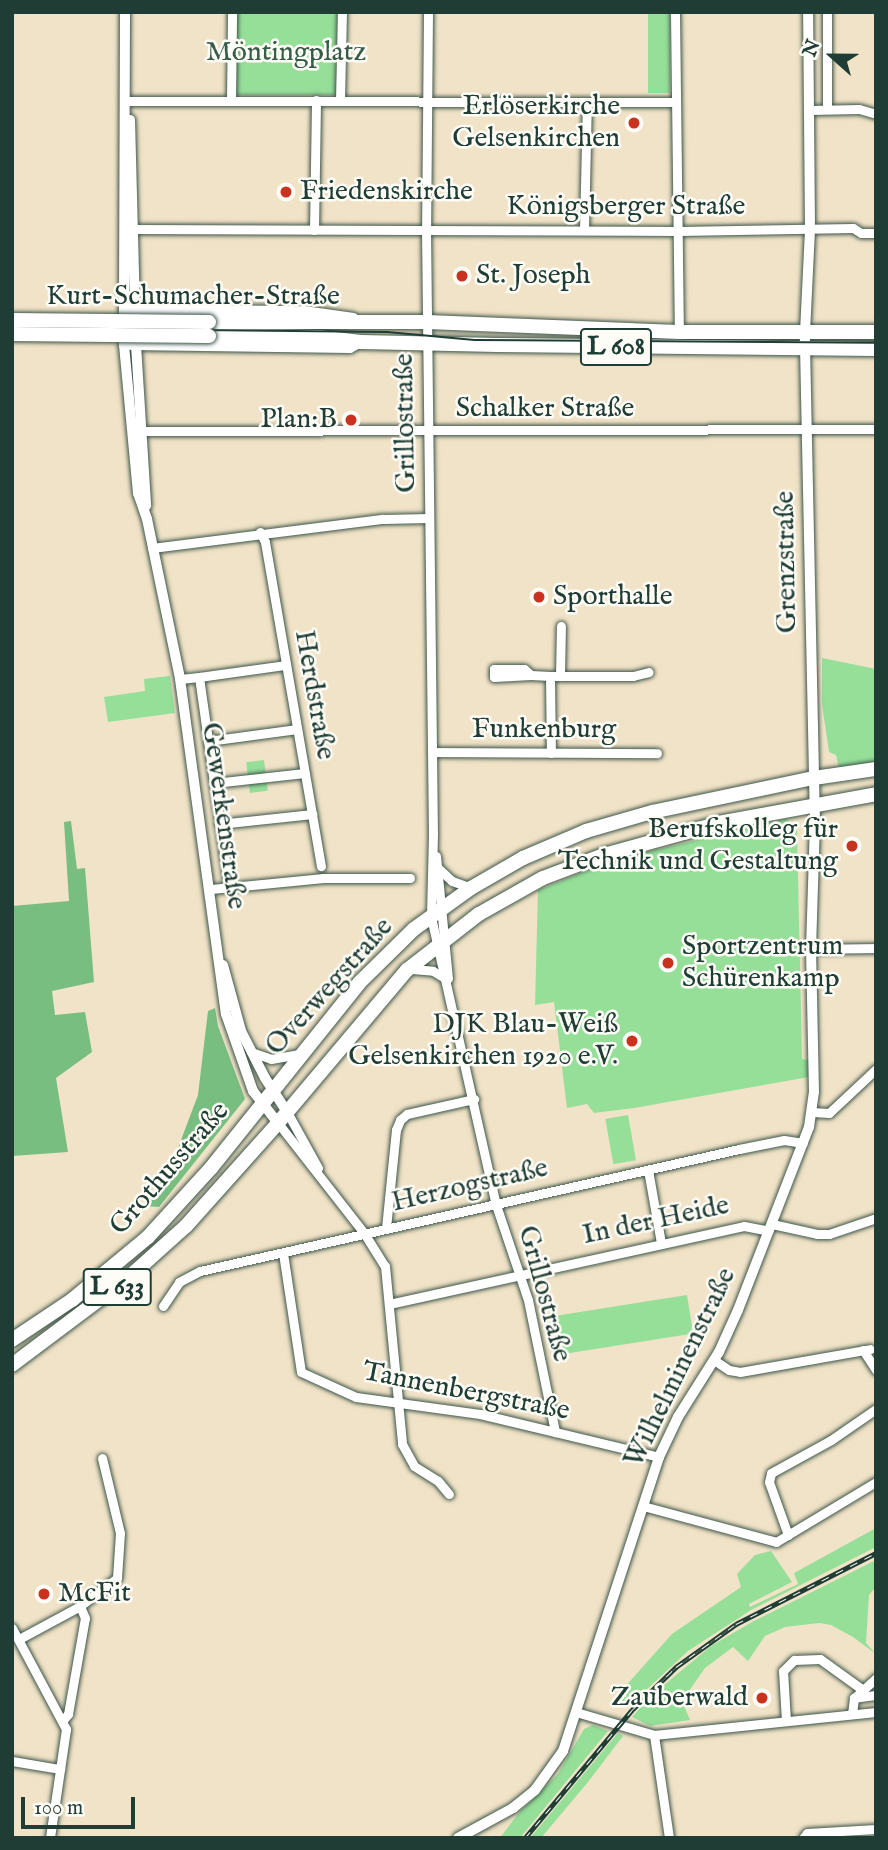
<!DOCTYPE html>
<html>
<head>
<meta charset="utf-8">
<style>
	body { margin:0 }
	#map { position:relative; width:888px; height:1850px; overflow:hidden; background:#f1e3c7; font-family:"IM FELL English",serif }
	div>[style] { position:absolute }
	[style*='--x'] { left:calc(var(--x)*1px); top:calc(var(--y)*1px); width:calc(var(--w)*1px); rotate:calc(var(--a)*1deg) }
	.green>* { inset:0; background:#96df99; transform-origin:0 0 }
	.forest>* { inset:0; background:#78be81 }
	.roads { filter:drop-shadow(0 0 2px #3e564a) drop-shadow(0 0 2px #3e564a) }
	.minor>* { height:9px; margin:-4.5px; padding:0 4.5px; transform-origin:4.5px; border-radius:4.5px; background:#fff }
	.tertiary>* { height:10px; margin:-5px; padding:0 5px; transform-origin:5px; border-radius:5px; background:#fff }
	.primary>* { height:14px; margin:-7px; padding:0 7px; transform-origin:7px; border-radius:7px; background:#fff }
	.tram>* { height:2px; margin:-1px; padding:0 1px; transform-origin:1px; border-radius:1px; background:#1f3d34 }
	.rail>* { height:5px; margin-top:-2.5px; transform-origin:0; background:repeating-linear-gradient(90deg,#fdfcf7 0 8px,#1f3d34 0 16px); box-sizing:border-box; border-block:2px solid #1f3d34 }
	.bridges { filter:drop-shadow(0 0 2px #3e564a) drop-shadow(0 0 2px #3e564a) }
	.primary-bridge>* { height:14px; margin:-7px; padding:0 7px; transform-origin:7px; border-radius:7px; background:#fff }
	.dots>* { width:19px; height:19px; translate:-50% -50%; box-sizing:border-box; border:4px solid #fdfcf7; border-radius:50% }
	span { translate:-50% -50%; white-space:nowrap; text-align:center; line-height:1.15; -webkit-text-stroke:5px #fdfcf7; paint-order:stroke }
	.shield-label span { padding:2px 5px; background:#fdfcf7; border:2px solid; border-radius:5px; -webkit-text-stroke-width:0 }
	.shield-label { font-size:26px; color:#1f3d34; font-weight:700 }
	.park-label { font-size:28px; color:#375d48 }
	.poi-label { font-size:28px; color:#1f3d34 }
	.right { translate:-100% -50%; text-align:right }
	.left { translate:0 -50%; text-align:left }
	.street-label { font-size:28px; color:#1f3d34 }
	.frame { position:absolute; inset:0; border:14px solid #1f3d34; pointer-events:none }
	.north { position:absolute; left:797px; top:21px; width:70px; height:70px; -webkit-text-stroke:5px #fdfcf7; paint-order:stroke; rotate:291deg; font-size:19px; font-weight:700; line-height:28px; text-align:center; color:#1f3d34 }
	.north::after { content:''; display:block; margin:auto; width:24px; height:32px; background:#1f3d34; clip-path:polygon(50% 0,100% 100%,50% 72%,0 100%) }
	.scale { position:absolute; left:21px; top:1797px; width:114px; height:32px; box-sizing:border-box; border:4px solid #1f3d34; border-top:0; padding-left:9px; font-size:21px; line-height:24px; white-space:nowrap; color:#1f3d34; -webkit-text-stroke:5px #fdfcf7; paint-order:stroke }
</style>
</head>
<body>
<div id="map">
	<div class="green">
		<div style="left:236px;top:12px;width:101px;height:83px"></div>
		<div style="left:648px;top:12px;width:22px;height:81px"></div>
		<div style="clip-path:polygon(822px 658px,876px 669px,876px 762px,839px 768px,836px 755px,829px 752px,822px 704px)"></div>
		<div style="clip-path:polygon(170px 676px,175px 713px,108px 722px,104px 697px,145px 691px,144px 679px)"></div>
		<div style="left:264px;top:760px;width:31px;height:18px;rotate:83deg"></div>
		<div style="clip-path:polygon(786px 819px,795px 824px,797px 830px,802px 1059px,809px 1060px,809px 1077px,634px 1108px,594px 1113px,587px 1104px,567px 1108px,554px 1002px,535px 1005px,538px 890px,617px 859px)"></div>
		<div style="left:628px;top:1115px;width:46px;height:23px;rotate:80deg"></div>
		<div style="left:687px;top:1295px;width:39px;height:131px;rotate:81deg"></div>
		<div style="clip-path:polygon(876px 1528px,876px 1547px,751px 1610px,688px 1651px,629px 1706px,619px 1700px,623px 1689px,672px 1634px,741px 1587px,737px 1574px,755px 1555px,771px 1551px,792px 1582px,749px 1604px,750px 1607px,798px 1584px,794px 1573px)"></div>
		<div style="clip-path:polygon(876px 1560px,876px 1587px,869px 1595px,866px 1643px,876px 1654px,853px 1637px,831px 1625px,819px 1623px,785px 1627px,765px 1636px,748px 1661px,733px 1647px,705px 1668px,682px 1701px,690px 1720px,650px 1726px,632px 1717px,651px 1696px,711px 1646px,752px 1622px)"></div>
		<div style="clip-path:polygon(593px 1725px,608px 1731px,520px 1838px,500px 1838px,517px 1815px,558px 1774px,584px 1729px)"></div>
		<div style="clip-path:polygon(618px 1733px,623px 1736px,588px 1782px,541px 1838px,530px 1838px)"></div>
	</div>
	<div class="forest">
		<div style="clip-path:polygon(71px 821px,77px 869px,85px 868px,94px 982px,52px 991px,55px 1015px,85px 1012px,92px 1052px,56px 1078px,68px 1152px,12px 1156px,12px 906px,69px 901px,64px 822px)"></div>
		<div style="clip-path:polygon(215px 1008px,218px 1026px,245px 1099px,159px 1207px,146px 1206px,175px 1156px,198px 1095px,208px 1011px)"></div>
	</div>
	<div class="roads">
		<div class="minor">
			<div style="--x:428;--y:12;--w:217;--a:90.5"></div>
			<div style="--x:426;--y:229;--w:605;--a:89.34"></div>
			<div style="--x:433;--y:834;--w:83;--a:91.4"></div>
			<div style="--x:431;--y:917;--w:292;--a:77.3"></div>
			<div style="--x:495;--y:1202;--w:103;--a:71.4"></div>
			<div style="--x:528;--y:1300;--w:135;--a:78.4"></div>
			<div style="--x:675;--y:12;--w:320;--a:89.3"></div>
			<div style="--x:231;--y:100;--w:88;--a:-89.3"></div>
			<div style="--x:340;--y:100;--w:88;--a:-88.7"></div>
			<div style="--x:127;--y:101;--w:549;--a:0.1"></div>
			<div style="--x:827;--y:108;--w:96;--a:-90"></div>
			<div style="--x:810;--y:110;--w:49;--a:-1.2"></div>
			<div style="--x:859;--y:109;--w:18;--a:16"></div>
			<div style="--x:128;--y:229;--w:550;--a:0.21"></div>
			<div style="--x:678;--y:231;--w:175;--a:-1"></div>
			<div style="--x:853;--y:228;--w:9;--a:32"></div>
			<div style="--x:861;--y:233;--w:15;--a:0"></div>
			<div style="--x:314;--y:230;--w:130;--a:-89.1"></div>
			<div style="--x:584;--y:230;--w:128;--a:-88.7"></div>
			<div style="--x:135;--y:431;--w:741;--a:-0.15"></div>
			<div style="--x:260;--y:532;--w:11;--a:63"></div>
			<div style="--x:265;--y:542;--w:329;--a:80.2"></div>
			<div style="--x:152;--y:548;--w:233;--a:-7.2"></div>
			<div style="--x:383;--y:519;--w:46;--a:-1.2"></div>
			<div style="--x:531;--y:675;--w:37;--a:177"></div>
			<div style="--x:494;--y:677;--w:8;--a:-90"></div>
			<div style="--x:494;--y:669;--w:30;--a:0"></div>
			<div style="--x:524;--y:669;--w:9;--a:41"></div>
			<div style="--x:531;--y:675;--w:19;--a:3"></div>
			<div style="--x:550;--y:676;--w:83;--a:0"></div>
			<div style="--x:633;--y:676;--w:16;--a:-14"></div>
			<div style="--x:550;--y:676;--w:77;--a:89.3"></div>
			<div style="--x:560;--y:676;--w:50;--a:-88.9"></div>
			<div style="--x:199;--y:677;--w:88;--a:-7.9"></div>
			<div style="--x:180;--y:679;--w:19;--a:-6"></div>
			<div style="--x:199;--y:677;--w:212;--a:81.9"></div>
			<div style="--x:208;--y:741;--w:90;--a:-7.7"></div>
			<div style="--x:432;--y:752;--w:225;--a:0.3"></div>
			<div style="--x:214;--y:783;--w:91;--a:-6.3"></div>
			<div style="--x:219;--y:824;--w:94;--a:-6.1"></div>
			<div style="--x:436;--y:856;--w:123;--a:84.4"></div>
			<div style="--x:438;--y:868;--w:19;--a:43"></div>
			<div style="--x:452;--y:881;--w:20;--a:20"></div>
			<div style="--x:211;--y:889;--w:113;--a:-5.6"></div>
			<div style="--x:323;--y:878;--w:87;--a:0"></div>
			<div style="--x:811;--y:949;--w:65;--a:-0.9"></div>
			<div style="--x:412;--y:969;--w:21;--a:5"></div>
			<div style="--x:433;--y:971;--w:12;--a:31"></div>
			<div style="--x:251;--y:1052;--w:21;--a:19"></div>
			<div style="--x:271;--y:1059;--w:29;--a:-10"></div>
			<div style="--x:287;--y:1112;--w:64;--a:61"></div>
			<div style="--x:812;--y:1112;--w:17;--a:3"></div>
			<div style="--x:829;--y:1113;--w:64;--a:-43.1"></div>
			<div style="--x:278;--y:1123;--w:140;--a:52"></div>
			<div style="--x:364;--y:1233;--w:39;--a:58"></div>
			<div style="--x:385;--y:1266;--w:179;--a:84.5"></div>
			<div style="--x:402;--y:1444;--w:25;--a:61"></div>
			<div style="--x:414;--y:1466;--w:28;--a:32"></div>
			<div style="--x:438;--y:1481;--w:17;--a:50"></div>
			<div style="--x:648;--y:1170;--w:74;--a:79.9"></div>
			<div style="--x:772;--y:1224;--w:46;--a:12.5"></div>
			<div style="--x:817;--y:1234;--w:12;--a:0"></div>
			<div style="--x:829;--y:1234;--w:50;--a:-18.8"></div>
			<div style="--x:386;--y:1228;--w:99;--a:-84.2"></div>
			<div style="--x:396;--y:1130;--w:11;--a:-68"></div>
			<div style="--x:400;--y:1120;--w:9;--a:-41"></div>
			<div style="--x:407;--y:1114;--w:69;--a:-12.6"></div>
			<div style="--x:283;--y:1253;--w:120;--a:81.4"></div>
			<div style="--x:301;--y:1372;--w:60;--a:24.4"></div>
			<div style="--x:356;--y:1397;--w:125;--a:7.8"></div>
			<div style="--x:480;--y:1414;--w:184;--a:13.5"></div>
			<div style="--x:389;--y:1304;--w:363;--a:-12.4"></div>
			<div style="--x:744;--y:1226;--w:25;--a:11"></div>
			<div style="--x:163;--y:1306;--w:29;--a:-56"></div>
			<div style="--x:179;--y:1282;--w:24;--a:-28"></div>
			<div style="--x:200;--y:1271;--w:553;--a:-12.75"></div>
			<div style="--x:739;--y:1149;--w:46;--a:-11.3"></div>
			<div style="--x:784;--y:1140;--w:19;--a:9"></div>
			<div style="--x:863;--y:1350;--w:24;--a:57"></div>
			<div style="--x:714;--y:1360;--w:18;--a:34"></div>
			<div style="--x:729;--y:1370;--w:11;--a:10"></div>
			<div style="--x:740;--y:1372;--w:132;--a:-10"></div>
			<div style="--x:643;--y:1506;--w:138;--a:15.1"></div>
			<div style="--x:776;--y:1542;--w:117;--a:-31"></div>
			<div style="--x:788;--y:1535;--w:56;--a:-109.7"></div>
			<div style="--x:769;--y:1482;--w:9;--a:-77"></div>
			<div style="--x:771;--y:1473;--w:68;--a:-28.8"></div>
			<div style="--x:831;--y:1440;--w:55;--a:-34.6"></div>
			<div style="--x:12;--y:1628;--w:115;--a:61.9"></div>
			<div style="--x:66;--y:1729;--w:110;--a:98.4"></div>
			<div style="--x:19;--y:1639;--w:69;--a:-28.4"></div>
			<div style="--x:80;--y:1606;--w:46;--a:-37.1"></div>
			<div style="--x:117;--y:1578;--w:45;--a:-86.2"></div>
			<div style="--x:120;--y:1533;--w:77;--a:-103.5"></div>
			<div style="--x:854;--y:1698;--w:22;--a:-8"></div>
			<div style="--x:576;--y:1712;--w:81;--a:16.4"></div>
			<div style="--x:654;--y:1735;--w:223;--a:-5.9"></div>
			<div style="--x:852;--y:1714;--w:16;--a:-83"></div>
			<div style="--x:854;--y:1698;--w:30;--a:-42"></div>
			<div style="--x:63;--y:1720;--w:8;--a:-50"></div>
			<div style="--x:68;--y:1714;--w:97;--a:-80"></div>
			<div style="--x:85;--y:1618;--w:13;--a:-113"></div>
			<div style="--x:786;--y:1721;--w:50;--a:-93.4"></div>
			<div style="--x:783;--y:1671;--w:16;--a:-45"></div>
			<div style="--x:794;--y:1660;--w:26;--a:-2"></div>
			<div style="--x:820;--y:1659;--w:53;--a:35.8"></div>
			<div style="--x:654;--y:1735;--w:104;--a:81.7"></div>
			<div style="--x:12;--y:1761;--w:49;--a:9.5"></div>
			<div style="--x:803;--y:1838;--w:6;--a:-51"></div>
			<div style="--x:807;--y:1833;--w:69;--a:-3.3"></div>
		</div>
		<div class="tertiary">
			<div style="--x:125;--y:12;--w:333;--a:90.2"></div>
			<div style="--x:124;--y:345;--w:149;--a:84.6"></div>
			<div style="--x:138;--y:493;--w:28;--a:71"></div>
			<div style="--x:147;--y:519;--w:163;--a:78.3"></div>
			<div style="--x:180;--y:679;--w:338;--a:82.2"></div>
			<div style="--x:226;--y:1014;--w:82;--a:70.7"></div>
			<div style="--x:253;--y:1091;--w:41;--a:52"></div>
			<div style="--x:130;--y:120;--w:225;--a:88.5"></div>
			<div style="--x:136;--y:345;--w:161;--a:86.4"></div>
			<div style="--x:129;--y:309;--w:175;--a:0.7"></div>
			<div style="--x:304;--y:311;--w:50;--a:8"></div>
			<div style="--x:131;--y:345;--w:219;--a:0.8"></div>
			<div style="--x:350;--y:348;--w:10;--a:-29"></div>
			<div style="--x:223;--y:965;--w:68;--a:74.7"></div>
			<div style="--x:241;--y:1031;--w:53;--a:62.9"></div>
			<div style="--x:265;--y:1078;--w:40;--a:57.1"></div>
			<div style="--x:458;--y:1838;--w:63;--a:-28.6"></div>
			<div style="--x:513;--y:1808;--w:28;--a:-39"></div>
			<div style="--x:535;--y:1790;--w:48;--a:-54.3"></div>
			<div style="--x:563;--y:1751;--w:309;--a:-71.9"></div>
			<div style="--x:659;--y:1457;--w:44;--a:-64.6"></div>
			<div style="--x:678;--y:1417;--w:77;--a:-57.8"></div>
			<div style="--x:719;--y:1352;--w:46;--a:-65.7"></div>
			<div style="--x:738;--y:1310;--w:196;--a:-68.8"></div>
			<div style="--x:809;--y:1127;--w:35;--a:-82"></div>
			<div style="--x:814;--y:1092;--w:143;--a:-91.2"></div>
			<div style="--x:811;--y:949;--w:126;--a:-88.2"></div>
			<div style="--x:815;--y:823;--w:491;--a:-91.2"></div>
			<div style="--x:805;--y:332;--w:103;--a:-87.2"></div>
			<div style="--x:810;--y:229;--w:217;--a:-90.5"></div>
		</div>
		<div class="primary">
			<div style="--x:209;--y:322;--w:218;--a:0"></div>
			<div style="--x:427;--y:322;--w:252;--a:2.3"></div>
			<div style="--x:679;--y:332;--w:197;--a:0"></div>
			<div style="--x:209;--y:336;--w:109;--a:0.5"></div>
			<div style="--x:318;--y:337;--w:43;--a:6.6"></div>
			<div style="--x:361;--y:342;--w:137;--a:1.3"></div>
			<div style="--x:498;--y:345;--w:378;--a:0.6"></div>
			<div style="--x:12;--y:1340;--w:72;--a:-33.7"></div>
			<div style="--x:72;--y:1300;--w:99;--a:-39.7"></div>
			<div style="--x:148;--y:1237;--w:93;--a:-47.6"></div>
			<div style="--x:211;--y:1168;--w:237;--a:-51.3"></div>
			<div style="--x:359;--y:983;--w:77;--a:-44.5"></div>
			<div style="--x:414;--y:929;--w:70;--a:-35.7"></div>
			<div style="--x:471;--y:888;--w:60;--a:-30"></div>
			<div style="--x:523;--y:858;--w:69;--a:-23.2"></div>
			<div style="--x:586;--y:831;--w:69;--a:-16.1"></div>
			<div style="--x:652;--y:812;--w:166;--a:-11.9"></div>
			<div style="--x:814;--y:778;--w:63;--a:-8.3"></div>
			<div style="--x:12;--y:1365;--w:145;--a:-36.9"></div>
			<div style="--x:128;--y:1278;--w:78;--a:-41.9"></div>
			<div style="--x:186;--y:1226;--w:138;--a:-48.2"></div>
			<div style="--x:278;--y:1123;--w:200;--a:-49.9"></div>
			<div style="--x:407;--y:970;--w:91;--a:-37.9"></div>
			<div style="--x:479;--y:914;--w:73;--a:-29.4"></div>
			<div style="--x:543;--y:878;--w:65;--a:-20.7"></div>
			<div style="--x:604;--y:855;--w:124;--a:-15.4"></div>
			<div style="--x:724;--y:822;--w:155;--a:-10.4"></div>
		</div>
	</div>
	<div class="tram">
		<div style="--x:12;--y:328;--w:375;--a:0.6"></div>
		<div style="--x:387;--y:332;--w:88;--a:5.2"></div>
		<div style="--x:475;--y:340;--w:401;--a:0.4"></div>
	</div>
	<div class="rail">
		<div style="--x:525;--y:1838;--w:167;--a:-50.1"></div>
		<div style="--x:632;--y:1710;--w:62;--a:-44.3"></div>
		<div style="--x:676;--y:1667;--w:74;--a:-35.6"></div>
		<div style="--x:736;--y:1624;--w:157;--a:-26.9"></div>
	</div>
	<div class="bridges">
		<div class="primary-bridge">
			<div style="--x:12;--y:320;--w:197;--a:0.6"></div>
			<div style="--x:12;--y:334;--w:197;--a:0.6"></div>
		</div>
	</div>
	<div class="dots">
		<div style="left:634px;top:123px;background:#c8321e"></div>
		<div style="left:286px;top:192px;background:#c8321e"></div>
		<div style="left:462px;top:276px;background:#c8321e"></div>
		<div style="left:351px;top:420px;background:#c8321e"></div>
		<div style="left:539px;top:597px;background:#c8321e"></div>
		<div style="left:852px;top:846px;background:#c8321e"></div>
		<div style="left:668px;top:963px;background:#c8321e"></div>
		<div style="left:632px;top:1041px;background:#c8321e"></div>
		<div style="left:44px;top:1594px;background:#c8321e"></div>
		<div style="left:762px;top:1698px;background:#c8321e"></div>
	</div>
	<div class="shield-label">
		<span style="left:616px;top:347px">L 608</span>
		<span style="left:117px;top:1287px">L 633</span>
	</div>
	<div class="park-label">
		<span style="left:286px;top:53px">Möntingplatz</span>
	</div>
	<div class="poi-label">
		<span class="right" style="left:620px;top:123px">Erlöserkirche<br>Gelsenkirchen</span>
		<span class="left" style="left:300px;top:192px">Friedenskirche</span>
		<span class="left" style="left:476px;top:276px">St. Joseph</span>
		<span class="right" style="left:337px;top:420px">Plan:B</span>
		<span class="left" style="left:553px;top:597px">Sporthalle</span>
		<span class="right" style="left:838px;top:846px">Berufskolleg für<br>Technik und Gestaltung</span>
		<span class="left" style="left:682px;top:963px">Sportzentrum<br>Schürenkamp</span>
		<span class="right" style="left:618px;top:1041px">DJK Blau-Weiß<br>Gelsenkirchen 1920 e.V.</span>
		<span class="left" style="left:58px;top:1594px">McFit</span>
		<span class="right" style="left:748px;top:1698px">Zauberwald</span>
	</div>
	<div class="street-label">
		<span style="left:626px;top:207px">Königsberger Straße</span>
		<span style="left:193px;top:297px">Kurt-Schumacher-Straße</span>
		<span style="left:545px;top:409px">Schalker Straße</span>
		<span style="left:406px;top:423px;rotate:-91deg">Grillostraße</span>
		<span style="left:787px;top:562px;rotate:-91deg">Grenzstraße</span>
		<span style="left:314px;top:695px;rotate:80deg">Herdstraße</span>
		<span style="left:544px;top:730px">Funkenburg</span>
		<span style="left:223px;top:816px;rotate:82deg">Gewerkenstraße</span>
		<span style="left:330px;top:987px;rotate:-48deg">Overwegstraße</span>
		<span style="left:170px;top:1169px;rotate:-49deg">Grothusstraße</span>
		<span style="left:470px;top:1186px;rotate:-13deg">Herzogstraße</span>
		<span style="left:656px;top:1221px;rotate:-12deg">In der Heide</span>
		<span style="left:544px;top:1294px;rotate:75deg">Grillostraße</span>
		<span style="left:681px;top:1368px;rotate:-64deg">Wilhelminenstraße</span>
		<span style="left:466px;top:1392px;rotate:11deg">Tannenbergstraße</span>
	</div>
	<div class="frame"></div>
	<div class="north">N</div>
	<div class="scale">100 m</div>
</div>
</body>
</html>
